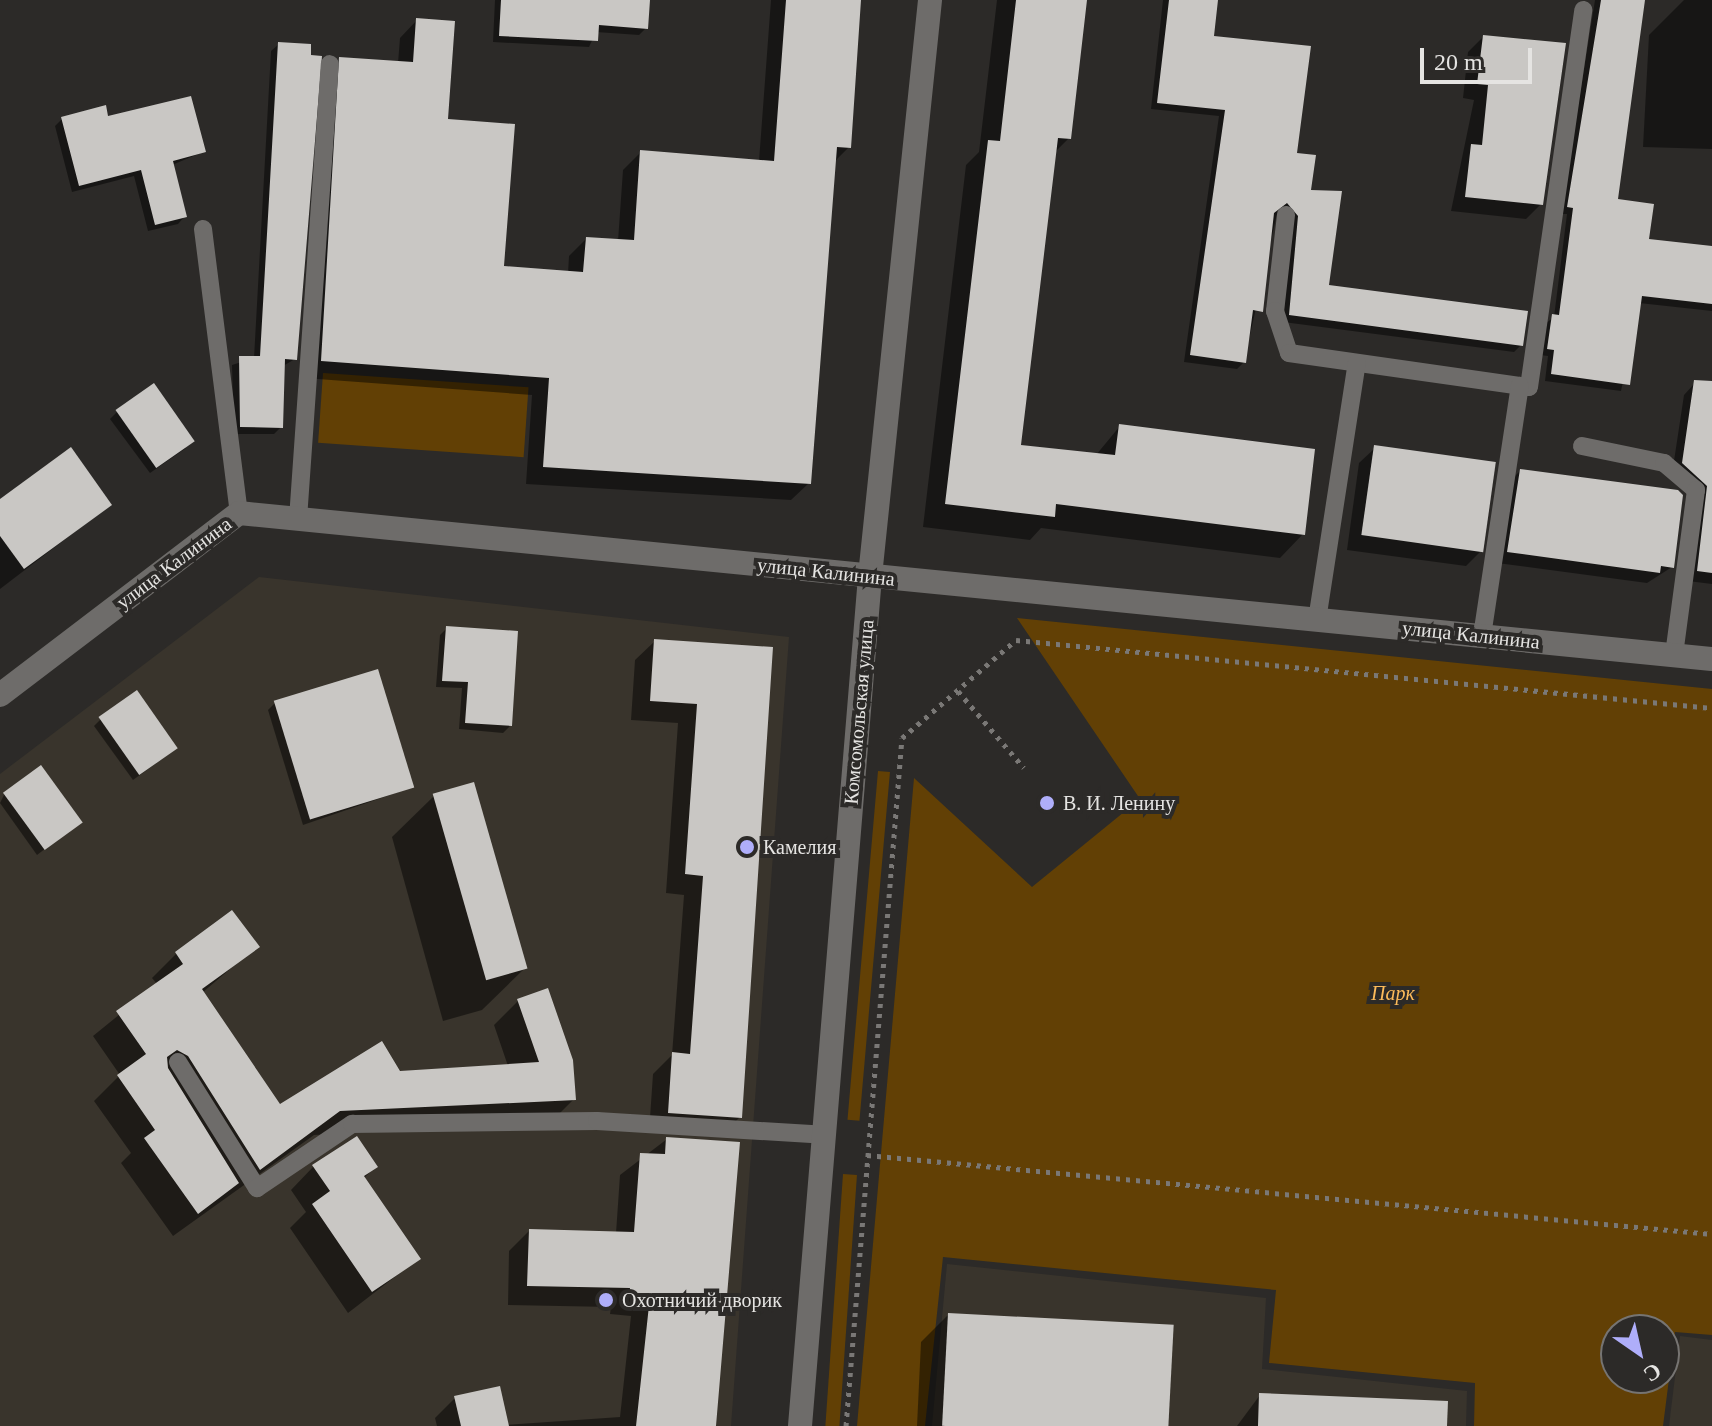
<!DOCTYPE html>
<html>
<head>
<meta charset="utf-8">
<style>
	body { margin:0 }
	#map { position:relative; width:1712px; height:1426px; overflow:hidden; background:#2c2a28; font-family:Georgia,serif }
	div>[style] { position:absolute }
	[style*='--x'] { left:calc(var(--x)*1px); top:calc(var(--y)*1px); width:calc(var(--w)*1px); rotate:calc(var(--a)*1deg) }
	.built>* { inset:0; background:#39342c }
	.green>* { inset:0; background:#624005; transform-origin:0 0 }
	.shadow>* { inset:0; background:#0007 }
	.building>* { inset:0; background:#c9c7c4; transform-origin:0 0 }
	.path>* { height:5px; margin-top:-2.5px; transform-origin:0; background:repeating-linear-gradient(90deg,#7a7876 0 4px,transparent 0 10px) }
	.lane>* { height:18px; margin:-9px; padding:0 9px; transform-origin:9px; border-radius:9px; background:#6e6c6a }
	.street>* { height:24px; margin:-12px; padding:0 12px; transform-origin:12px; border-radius:12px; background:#6e6c6a }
	.dots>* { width:22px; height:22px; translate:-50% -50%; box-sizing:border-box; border:4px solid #2c2a28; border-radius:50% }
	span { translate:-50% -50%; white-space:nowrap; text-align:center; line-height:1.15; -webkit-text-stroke:8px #2c2a28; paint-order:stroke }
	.street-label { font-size:20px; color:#e5e4e2 }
	.poi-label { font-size:20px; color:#e5e4e2 }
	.left { translate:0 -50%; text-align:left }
	.park-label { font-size:20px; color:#fcbb5b; font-style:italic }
	.north { position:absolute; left:1600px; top:1314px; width:80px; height:80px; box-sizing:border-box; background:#2c2a28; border:2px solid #767472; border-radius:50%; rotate:146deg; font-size:22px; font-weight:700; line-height:32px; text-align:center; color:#e5e4e2 }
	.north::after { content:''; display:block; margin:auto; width:28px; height:36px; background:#afaefa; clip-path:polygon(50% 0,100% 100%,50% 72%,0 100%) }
	.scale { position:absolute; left:1420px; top:48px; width:112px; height:36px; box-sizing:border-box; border:4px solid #e5e4e2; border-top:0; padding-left:10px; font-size:24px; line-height:28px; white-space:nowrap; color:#e5e4e2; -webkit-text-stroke:6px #2c2a28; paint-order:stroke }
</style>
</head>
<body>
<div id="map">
	<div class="built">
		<div style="clip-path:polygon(259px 577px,789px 637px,731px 1426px,0 1426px,0 774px)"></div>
		<div style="clip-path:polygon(947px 1264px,1266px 1298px,1262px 1369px,1467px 1391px,1466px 1426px,932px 1426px)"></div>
		<div style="clip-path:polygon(1680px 1336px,1712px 1340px,1712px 1426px,1669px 1426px)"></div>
	</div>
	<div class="green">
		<div style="left:323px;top:373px;width:206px;height:70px;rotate:4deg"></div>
		<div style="clip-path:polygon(evenodd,1017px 618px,1712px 689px,1712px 1335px,1675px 1332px,1663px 1426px,1474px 1426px,1475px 1383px,1269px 1363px,1276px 1290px,943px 1257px,925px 1426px,857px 1426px,914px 778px,1032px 887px,1140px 799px,1017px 618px,1616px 1330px,1664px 1330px,1664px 1378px,1616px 1378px,1616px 1330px)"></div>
		<div style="left:878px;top:771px;width:12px;height:350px;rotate:5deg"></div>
		<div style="left:843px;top:1174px;width:14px;height:253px;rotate:4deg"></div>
	</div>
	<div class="shadow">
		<div style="clip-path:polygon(495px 0,648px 0,646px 28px,639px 35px,596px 32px,589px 47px,493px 42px)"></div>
		<div style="clip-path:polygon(771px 0,859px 0,849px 147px,834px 162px,809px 483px,791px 500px,526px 484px,532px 395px,304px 378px,322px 76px,340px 59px,398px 63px,400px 38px,417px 20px,446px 121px,502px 268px,568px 273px,569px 256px,586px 239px,618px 241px,623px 170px,641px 152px,759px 161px)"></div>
		<div style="clip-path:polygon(997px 0,1085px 0,1069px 138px,1054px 153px,1019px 447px,1096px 455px,1120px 426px,1303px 534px,1280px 558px,1041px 528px,1030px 540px,923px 527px,966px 165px,979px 152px)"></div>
		<div style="clip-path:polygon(1163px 0,1216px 0,1212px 37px,1295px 154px,1327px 287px,1521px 345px,1514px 352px,1283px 322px,1292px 224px,1278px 209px,1244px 362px,1237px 369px,1184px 362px,1219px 116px,1151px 109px)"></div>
		<div style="clip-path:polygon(1595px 0,1643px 0,1616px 201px,1647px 241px,1712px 248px,1712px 311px,1639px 303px,1621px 391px,1545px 381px,1548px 356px,1540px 355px,1545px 324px,1554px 317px,1567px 214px,1561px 214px)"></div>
		<div style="clip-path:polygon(1684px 0,1712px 0,1712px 149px,1643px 147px,1649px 35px)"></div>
		<div style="clip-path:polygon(1483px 37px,1541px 204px,1526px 219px,1451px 211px,1474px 100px,1463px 98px,1468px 52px)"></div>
		<div style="clip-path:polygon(279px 44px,308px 57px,295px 359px,283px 366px,281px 427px,274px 434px,234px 434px,232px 365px,254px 358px,271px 51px)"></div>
		<div style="clip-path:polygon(107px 118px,203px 152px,172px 165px,185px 216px,178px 224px,148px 231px,134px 176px,72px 192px,55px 126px,62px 119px)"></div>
		<div style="clip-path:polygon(1694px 384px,1712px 387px,1712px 584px,1688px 581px,1698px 498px,1672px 474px,1684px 395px)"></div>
		<div style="clip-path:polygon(117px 412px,186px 448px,150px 473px,110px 419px)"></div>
		<div style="clip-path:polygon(1375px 448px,1481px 551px,1466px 566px,1347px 550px,1359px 463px)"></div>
		<div style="clip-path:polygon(1520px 471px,1672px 567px,1647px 583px,1497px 563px,1509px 482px)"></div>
		<div style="clip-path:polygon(0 502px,102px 511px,0 589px)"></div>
		<div style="clip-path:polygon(447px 628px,510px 726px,503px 733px,459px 729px,462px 688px,436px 687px,440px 635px)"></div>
		<div style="clip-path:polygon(655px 641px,771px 649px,740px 1117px,720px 1137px,649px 1132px,653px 1074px,672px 1055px,684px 895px,666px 893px,678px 723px,631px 720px,635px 660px)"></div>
		<div style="clip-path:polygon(275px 703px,413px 787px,303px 825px,268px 710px)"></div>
		<div style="clip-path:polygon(101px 719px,169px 754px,133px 780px,94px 726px)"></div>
		<div style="clip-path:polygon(5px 793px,80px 822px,37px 855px,0 803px)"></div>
		<div style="clip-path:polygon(434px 796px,524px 969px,482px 1010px,443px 1021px,392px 837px)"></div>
		<div style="clip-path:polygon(257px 946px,202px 993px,280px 1107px,399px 1073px,508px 1066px,494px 1025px,518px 1001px,574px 1099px,550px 1123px,314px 1135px,173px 1236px,121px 1163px,131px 1153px,94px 1101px,120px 1075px,93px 1036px,157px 984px,152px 978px,176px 954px)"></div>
		<div style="clip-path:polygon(667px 1139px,714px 1426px,437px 1426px,435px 1418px,455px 1398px,506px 1425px,620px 1417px,631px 1316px,610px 1314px,611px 1307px,508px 1305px,509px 1251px,529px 1231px,616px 1233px,620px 1175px)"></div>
		<div style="clip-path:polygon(313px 1167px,375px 1167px,363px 1179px,418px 1259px,348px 1313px,290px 1228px,306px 1212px,291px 1190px)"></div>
		<div style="clip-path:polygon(948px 1315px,1168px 1426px,917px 1426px,921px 1342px)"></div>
		<div style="clip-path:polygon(1260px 1395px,1445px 1426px,1237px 1426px)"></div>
	</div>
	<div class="building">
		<div style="clip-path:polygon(501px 0,650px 0,648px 29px,599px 25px,598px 41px,499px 36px)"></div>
		<div style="clip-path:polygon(786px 0,861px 0,851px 148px,837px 147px,811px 484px,543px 467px,549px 378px,321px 361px,339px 57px,413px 62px,416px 18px,455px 21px,448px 119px,515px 124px,504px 266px,583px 272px,586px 237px,634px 240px,640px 150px,774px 161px)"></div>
		<div style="clip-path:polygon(1016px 0,1087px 0,1071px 139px,1058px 138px,1021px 445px,1115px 455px,1119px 424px,1315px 449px,1305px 535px,1056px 504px,1055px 517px,945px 504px,988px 140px,1000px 141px)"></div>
		<div style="clip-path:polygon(1169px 0,1218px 0,1214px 36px,1311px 46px,1297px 153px,1316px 155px,1311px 190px,1342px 191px,1329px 285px,1528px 311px,1523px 346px,1289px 315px,1298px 216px,1287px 203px,1274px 213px,1263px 312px,1253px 310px,1246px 363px,1190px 355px,1225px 110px,1157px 103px)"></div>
		<div style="clip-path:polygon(1601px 0,1645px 0,1618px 199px,1654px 204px,1649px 239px,1712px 246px,1712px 304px,1642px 296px,1630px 385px,1551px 374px,1554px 350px,1547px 349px,1552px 314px,1559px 315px,1573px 208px,1567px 207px)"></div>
		<div style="clip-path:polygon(1483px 35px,1566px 43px,1543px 205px,1465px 197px,1471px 144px,1482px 145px,1488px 85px,1477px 84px)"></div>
		<div style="clip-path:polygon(278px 42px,311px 44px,311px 55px,322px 56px,297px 360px,285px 359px,283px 428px,240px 427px,239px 356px,260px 356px)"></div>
		<div style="clip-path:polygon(191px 96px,206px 152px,173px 161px,187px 217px,155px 225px,141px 170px,79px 186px,61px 117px,106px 105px,108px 116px)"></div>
		<div style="clip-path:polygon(1694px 380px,1712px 381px,1712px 573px,1697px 571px,1707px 486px,1682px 463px)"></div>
		<div style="left:154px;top:383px;width:71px;height:47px;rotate:55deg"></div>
		<div style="left:1374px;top:445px;width:123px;height:91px;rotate:8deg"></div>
		<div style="clip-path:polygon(71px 447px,112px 505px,24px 569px,0 536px,0 499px)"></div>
		<div style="clip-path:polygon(1520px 469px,1678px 490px,1683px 495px,1674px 568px,1661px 566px,1660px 573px,1507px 552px)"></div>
		<div style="clip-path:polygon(446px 626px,518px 631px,512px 726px,465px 723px,468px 682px,442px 681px)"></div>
		<div style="clip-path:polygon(654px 639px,773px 647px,742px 1118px,668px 1113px,672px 1052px,690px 1054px,703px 876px,685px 874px,697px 704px,650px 701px)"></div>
		<div style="left:378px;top:669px;width:124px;height:109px;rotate:73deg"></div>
		<div style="left:137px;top:690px;width:71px;height:47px;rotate:55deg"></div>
		<div style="left:41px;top:765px;width:71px;height:47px;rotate:54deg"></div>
		<div style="left:474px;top:782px;width:194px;height:43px;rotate:74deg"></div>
		<div style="clip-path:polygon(232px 910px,260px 947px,202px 989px,280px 1104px,382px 1041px,400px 1071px,539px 1062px,517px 999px,548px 988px,573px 1060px,576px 1100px,340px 1111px,260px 1170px,188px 1056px,177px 1050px,167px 1057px,168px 1068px,239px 1183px,198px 1214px,144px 1138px,155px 1130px,117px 1075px,146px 1054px,116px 1011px,183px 964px,175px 952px)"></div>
		<div style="clip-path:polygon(357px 1136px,378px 1167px,364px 1176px,421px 1259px,372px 1292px,312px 1204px,330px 1191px,312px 1165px)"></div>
		<div style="clip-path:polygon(666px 1137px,740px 1142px,716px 1426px,636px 1426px,650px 1296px,629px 1294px,630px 1288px,527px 1286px,529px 1229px,634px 1232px,640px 1153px,665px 1154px)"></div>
		<div style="left:948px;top:1313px;width:226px;height:113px;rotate:3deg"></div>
		<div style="clip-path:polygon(500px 1386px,509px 1426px,461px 1426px,454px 1396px)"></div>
		<div style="clip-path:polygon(1259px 1393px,1448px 1401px,1447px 1426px,1258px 1426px)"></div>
	</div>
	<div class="path">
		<div style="--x:958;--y:691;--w:101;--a:49.4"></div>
		<div style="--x:867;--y:1155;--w:849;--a:5.34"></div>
		<div style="--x:846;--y:1426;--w:690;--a:-85.35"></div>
		<div style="--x:902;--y:738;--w:150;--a:-40.7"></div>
		<div style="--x:1016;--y:640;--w:699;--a:5.58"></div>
	</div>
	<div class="lane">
		<div style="--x:1286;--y:215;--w:97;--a:96.5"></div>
		<div style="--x:1275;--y:311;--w:44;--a:71.6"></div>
		<div style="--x:1289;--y:353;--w:242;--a:8.1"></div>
		<div style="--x:1529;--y:387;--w:381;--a:-81.8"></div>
		<div style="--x:203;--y:229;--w:286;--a:82.8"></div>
		<div style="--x:1582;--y:446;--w:84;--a:11.7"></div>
		<div style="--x:1664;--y:463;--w:42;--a:40.2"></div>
		<div style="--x:1696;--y:490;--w:166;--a:97.6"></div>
		<div style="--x:298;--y:519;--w:456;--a:-86"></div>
		<div style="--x:1317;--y:620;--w:260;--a:-81.2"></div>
		<div style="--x:1482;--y:636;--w:253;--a:-81.4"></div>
		<div style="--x:178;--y:1062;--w:149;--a:57.9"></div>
		<div style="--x:257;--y:1188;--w:115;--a:-34"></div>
		<div style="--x:352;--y:1124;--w:245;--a:-0.7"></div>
		<div style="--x:597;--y:1121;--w:227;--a:3.5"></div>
	</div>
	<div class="street">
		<div style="--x:0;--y:695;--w:300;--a:-37.3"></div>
		<div style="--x:239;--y:513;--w:1480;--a:5.66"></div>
		<div style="--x:800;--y:1426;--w:853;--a:-85.29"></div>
		<div style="--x:870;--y:576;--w:579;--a:-84.05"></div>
	</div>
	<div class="dots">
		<div style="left:1047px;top:803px;background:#afaefa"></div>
		<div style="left:747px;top:847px;background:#afaefa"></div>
		<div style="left:606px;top:1300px;background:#afaefa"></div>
	</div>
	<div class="street-label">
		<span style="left:174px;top:563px;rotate:-37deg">улица Калинина</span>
		<span style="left:826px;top:572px;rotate:6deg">улица Калинина</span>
		<span style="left:1471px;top:635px;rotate:6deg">улица Калинина</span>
		<span style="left:859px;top:712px;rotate:-85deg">Комсомольская улица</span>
	</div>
	<div class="poi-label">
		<span class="left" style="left:1063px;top:803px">В. И. Ленину</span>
		<span class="left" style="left:763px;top:847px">Камелия</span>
		<span class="left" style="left:622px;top:1300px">Охотничий дворик</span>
	</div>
	<div class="park-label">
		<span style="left:1393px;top:993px">Парк</span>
	</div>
	<div class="north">С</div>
	<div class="scale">20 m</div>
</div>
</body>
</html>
